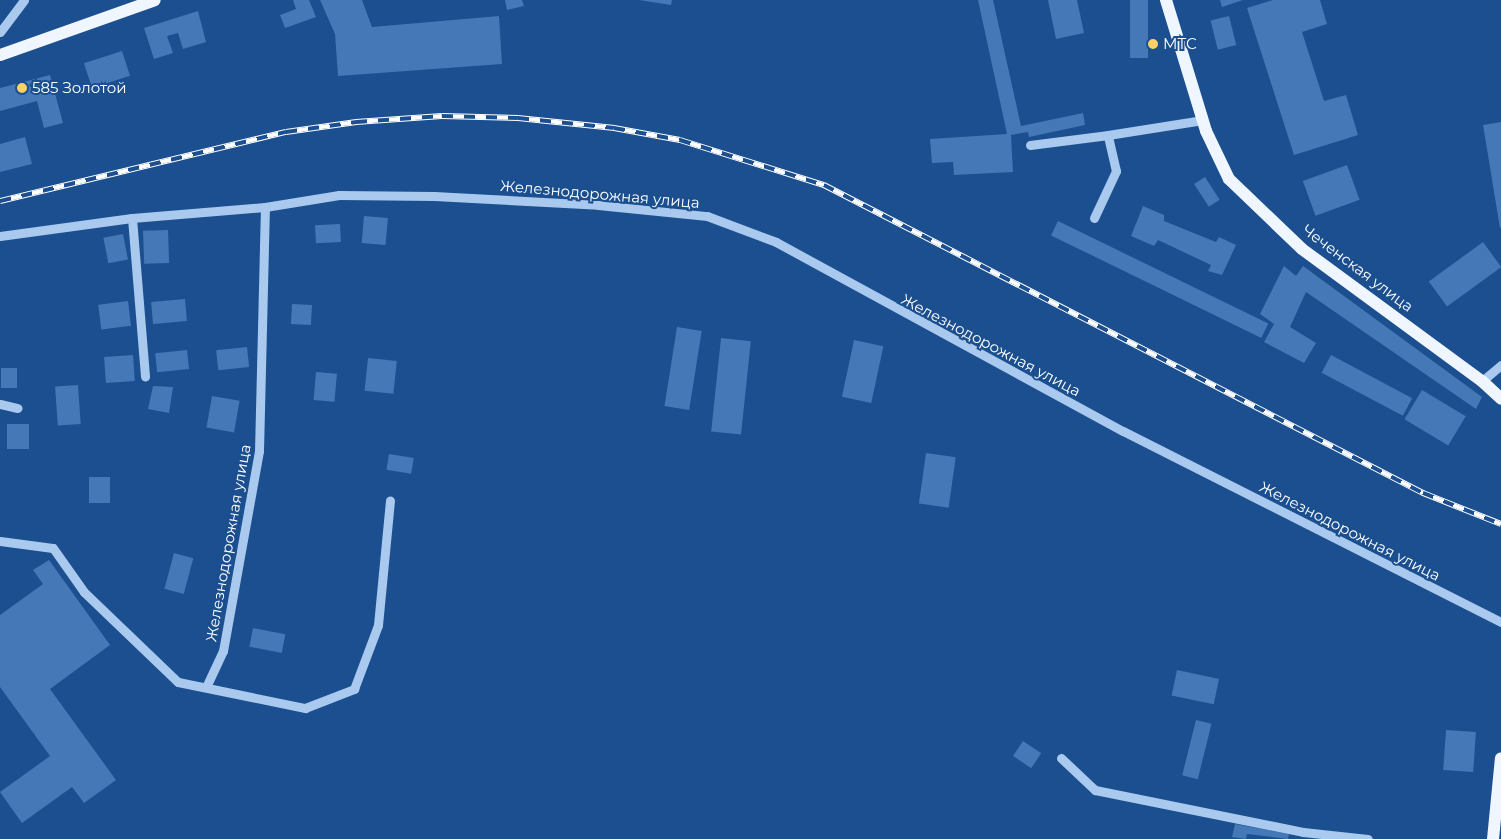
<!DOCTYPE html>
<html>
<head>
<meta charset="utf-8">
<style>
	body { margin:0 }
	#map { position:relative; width:1501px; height:839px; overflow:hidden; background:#1b4f8f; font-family:Montserrat,sans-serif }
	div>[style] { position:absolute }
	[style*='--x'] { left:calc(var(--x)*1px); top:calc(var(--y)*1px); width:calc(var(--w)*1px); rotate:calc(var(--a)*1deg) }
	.building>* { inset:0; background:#4478b7; transform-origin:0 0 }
	.minor>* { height:9px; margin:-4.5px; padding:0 4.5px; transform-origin:4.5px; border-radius:4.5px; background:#a9c9ee }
	.major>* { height:12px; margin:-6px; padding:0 6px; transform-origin:6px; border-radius:6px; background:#f0f6ff }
	.rail>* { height:5.5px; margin-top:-2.75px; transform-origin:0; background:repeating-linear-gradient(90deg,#1b4f8f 0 11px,#fff 0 22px); box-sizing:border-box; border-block:1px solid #fff }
	.dots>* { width:14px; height:14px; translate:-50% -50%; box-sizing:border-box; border:2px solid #1b4f8f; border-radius:50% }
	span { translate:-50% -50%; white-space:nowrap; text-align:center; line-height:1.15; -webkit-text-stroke:4px #1b4f8f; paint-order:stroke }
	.poi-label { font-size:15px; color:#fff }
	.left { translate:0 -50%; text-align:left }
	.street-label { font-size:15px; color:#fff }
</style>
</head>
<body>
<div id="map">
	<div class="building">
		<div style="clip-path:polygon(293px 0,309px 0,316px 17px,285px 28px,280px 15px,296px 9px)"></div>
		<div style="clip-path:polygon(320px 0,362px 0,372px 27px,499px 16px,502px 64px,338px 76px,335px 34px)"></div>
		<div style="clip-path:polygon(505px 0,522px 0,524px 6px,507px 10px)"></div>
		<div style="clip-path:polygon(639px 0,672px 0,671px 5px)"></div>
		<div style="clip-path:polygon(978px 0,993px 0,1021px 126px,1083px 113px,1085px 125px,1029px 137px,1028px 132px,1011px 135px,1013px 172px,954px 175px,953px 162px,932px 163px,930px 139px,1007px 134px)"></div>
		<div style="clip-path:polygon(1048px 0,1077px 0,1084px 33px,1056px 39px)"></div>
		<div style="left:1130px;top:0;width:18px;height:58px"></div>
		<div style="clip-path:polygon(1220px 0,1243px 0,1222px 7px)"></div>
		<div style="clip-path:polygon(1273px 0,1320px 0,1327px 24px,1302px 32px,1324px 101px,1346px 95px,1358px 135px,1294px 155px,1247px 8px)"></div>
		<div style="clip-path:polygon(198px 11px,206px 42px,183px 49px,178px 33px,167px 36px,173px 53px,154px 59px,144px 28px)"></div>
		<div style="left:1229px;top:16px;width:30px;height:19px;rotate:76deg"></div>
		<div style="left:122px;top:51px;width:26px;height:40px;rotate:72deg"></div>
		<div style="clip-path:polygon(50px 75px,63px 123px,44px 128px,37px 101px,0 111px,0 88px)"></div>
		<div style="clip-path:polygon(1501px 122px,1501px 227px,1500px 228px,1483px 125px)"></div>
		<div style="clip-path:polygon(25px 137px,32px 164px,0 172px,0 144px)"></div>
		<div style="left:1347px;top:165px;width:37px;height:47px;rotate:70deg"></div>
		<div style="left:1205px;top:177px;width:27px;height:13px;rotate:57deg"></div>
		<div style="clip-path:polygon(1143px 206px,1164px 215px,1164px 221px,1216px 242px,1219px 237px,1236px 245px,1222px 275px,1208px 271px,1211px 265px,1158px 240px,1154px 246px,1131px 236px)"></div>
		<div style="left:364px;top:216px;width:24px;height:27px;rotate:5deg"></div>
		<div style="left:1058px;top:221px;width:234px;height:16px;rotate:26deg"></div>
		<div style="left:340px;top:224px;width:18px;height:25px;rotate:87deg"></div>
		<div style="left:168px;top:230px;width:33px;height:25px;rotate:88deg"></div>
		<div style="left:123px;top:234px;width:26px;height:20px;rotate:79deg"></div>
		<div style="left:1483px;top:242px;width:31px;height:67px;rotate:54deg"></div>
		<div style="clip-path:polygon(1284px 266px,1296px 276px,1303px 266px,1482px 397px,1476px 409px,1306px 292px,1290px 327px,1316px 343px,1304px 363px,1264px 342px,1274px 324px,1260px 314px)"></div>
		<div style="left:185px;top:299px;width:22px;height:34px;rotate:85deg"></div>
		<div style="left:128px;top:301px;width:25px;height:30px;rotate:83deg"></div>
		<div style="left:292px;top:304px;width:20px;height:20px;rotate:3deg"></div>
		<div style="left:677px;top:327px;width:25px;height:80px;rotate:9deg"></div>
		<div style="left:721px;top:338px;width:30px;height:94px;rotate:6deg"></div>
		<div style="left:854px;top:340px;width:30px;height:58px;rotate:12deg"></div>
		<div style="left:247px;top:347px;width:20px;height:31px;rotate:84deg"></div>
		<div style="left:187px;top:350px;width:19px;height:32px;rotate:84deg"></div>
		<div style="left:133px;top:355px;width:26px;height:29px;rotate:86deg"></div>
		<div style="left:1331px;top:355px;width:92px;height:20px;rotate:28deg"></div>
		<div style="left:368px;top:358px;width:29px;height:33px;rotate:6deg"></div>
		<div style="left:1px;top:368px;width:16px;height:20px"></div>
		<div style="left:316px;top:372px;width:21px;height:28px;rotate:5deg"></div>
		<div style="left:78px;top:385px;width:39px;height:23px;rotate:86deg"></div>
		<div style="clip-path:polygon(153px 386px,173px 387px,169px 413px,148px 409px)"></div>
		<div style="left:1422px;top:390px;width:51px;height:34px;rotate:31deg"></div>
		<div style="left:212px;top:396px;width:28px;height:32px;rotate:10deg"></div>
		<div style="left:7px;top:424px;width:22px;height:25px"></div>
		<div style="left:926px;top:453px;width:30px;height:51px;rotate:8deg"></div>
		<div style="left:389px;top:454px;width:25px;height:16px;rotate:9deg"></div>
		<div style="left:89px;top:477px;width:21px;height:26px"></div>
		<div style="left:174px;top:553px;width:20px;height:37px;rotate:15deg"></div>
		<div style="clip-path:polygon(49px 560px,110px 645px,50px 689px,116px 780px,84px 803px,72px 787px,22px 823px,0 792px,50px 756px,0 687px,0 615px,43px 584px,33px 570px)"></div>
		<div style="left:253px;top:628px;width:33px;height:19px;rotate:11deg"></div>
		<div style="left:1177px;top:670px;width:43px;height:26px;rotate:12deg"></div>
		<div style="left:1196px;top:720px;width:16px;height:57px;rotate:14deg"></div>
		<div style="left:1446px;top:730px;width:30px;height:40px;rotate:4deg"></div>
		<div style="left:1023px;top:741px;width:22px;height:18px;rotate:34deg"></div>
		<div style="clip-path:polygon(1235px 824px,1289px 834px,1288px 839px,1247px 834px,1246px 839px,1232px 837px)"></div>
	</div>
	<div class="minor">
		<div style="--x:0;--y:32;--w:40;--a:-53"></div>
		<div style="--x:1030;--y:145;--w:79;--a:-7.3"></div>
		<div style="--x:132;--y:218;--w:159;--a:85.3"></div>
		<div style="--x:1094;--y:218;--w:52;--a:-64.9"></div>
		<div style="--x:1116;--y:171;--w:37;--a:-103"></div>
		<div style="--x:1108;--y:135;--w:96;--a:-9"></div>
		<div style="--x:0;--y:236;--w:133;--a:-7.8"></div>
		<div style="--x:132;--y:218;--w:133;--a:-4.7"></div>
		<div style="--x:265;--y:207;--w:75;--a:-9.2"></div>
		<div style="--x:339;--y:195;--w:95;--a:0.6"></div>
		<div style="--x:434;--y:196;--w:164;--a:3.1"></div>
		<div style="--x:598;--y:205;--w:110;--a:5.8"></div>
		<div style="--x:707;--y:216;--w:74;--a:20.6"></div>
		<div style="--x:776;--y:242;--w:395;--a:28.6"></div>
		<div style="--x:1123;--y:431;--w:424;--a:26.8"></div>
		<div style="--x:1482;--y:381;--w:25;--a:-40"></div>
		<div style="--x:0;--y:404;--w:18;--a:13"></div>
		<div style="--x:0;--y:541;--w:53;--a:7.5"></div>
		<div style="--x:53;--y:548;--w:54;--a:54.8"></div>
		<div style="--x:84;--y:592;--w:130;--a:43.8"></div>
		<div style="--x:178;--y:682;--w:130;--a:11.6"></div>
		<div style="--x:305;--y:708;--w:53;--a:-21.2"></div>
		<div style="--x:354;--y:689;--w:68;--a:-69.4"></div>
		<div style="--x:378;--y:625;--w:125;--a:-84.5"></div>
		<div style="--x:207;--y:685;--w:38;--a:-65"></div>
		<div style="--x:223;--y:651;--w:203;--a:-79.8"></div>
		<div style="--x:259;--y:451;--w:244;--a:-88.6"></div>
		<div style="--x:1061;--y:758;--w:47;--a:43.3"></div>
		<div style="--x:1095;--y:790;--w:212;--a:11.4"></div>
		<div style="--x:1303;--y:832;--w:65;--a:6.1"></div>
	</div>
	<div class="major">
		<div style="--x:1166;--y:0;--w:137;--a:73"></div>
		<div style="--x:1206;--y:131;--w:53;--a:64.4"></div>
		<div style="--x:1229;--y:179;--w:101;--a:43.8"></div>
		<div style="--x:1302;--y:249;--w:223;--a:36.3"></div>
		<div style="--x:1482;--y:381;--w:26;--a:43"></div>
		<div style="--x:0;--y:55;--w:164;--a:-19.5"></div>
		<div style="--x:1493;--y:839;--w:81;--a:-84.4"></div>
	</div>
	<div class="rail">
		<div style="--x:0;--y:201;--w:294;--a:-13.6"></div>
		<div style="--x:286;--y:132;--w:71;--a:-8.1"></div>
		<div style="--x:356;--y:122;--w:86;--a:-4"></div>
		<div style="--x:442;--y:116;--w:76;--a:1.5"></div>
		<div style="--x:518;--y:118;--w:97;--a:5.9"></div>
		<div style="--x:614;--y:128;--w:67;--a:10.3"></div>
		<div style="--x:680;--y:140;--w:151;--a:17.4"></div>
		<div style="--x:824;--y:185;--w:674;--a:27.21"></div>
		<div style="--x:1423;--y:493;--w:84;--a:21.7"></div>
	</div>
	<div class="dots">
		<div style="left:1153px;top:44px;background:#ffd166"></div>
		<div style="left:22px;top:88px;background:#ffd166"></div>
	</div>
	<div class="poi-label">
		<span class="left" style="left:1163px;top:44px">МТС</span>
		<span class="left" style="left:32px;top:88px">585 Золотой</span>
	</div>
	<div class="street-label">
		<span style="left:600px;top:194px;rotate:5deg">Железнодорожная улица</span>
		<span style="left:1358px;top:268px;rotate:37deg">Чеченская улица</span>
		<span style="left:991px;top:345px;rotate:28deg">Железнодорожная улица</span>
		<span style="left:1350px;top:531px;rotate:27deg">Железнодорожная улица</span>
		<span style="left:228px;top:543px;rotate:-80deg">Железнодорожная улица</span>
	</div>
</div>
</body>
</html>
